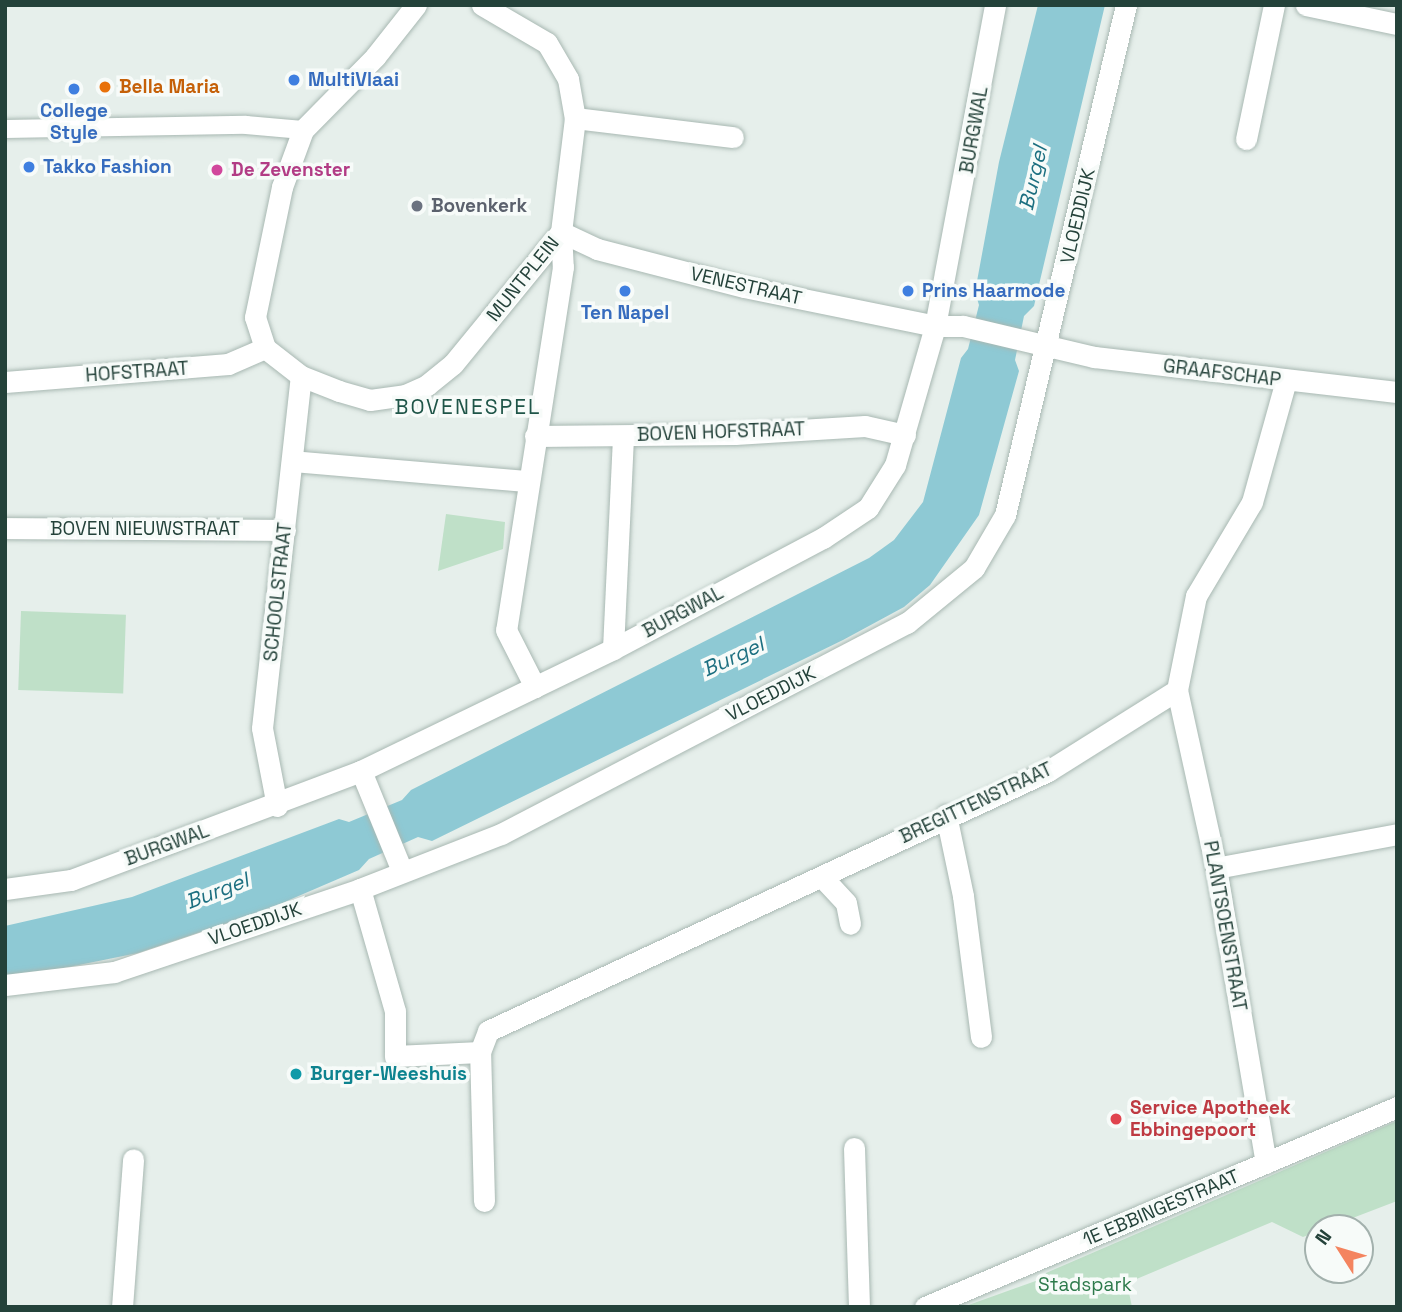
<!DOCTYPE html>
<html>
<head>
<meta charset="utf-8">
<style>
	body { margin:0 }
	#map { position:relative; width:1402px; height:1312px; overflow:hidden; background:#e6efeb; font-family:"Space Grotesk",sans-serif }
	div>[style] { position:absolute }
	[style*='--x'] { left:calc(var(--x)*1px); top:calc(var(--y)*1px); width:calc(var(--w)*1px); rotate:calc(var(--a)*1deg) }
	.green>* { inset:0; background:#bfe0c8; transform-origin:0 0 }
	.water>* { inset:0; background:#8ec9d4 }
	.roads { filter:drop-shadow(0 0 2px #a8b8b2) drop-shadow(0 0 2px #a8b8b2) }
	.pedestrian>* { height:18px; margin:-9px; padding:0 9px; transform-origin:9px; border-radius:9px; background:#fff }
	.minor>* { height:21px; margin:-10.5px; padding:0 10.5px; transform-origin:10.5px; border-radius:10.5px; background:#fff }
	.dots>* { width:19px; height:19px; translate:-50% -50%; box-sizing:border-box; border:4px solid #f7fbf9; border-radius:50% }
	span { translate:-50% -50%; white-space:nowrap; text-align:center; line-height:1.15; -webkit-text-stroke:7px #f7fbf9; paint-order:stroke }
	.shop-label { font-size:19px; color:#366cbe; font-weight:700 }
	.left { translate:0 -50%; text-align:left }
	.food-label { font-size:19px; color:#c56008; font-weight:700 }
	.street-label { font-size:19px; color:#24423a }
	.hotel-label { font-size:19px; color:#b23c85; font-weight:700 }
	.worship-label { font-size:19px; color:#5b616d; font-weight:700 }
	.culture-label { font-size:19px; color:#0d838f; font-weight:700 }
	.health-label { font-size:19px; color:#be3a42; font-weight:700 }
	.park-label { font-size:19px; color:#2d7a4b }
	.water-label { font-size:21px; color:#1c6f80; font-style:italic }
	.neighbourhood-label { font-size:21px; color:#1f5548; letter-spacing:2px }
	.frame { position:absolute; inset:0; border:7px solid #24423a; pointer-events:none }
	.north { position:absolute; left:1304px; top:1214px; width:70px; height:70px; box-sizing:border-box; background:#f7fbf9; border:2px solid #a3b1ad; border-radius:50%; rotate:307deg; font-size:19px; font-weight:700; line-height:28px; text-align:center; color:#24423a }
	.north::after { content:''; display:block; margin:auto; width:24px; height:32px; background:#f4845f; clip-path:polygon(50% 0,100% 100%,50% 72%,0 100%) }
</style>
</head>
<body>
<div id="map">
	<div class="green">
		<div style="clip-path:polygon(446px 514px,505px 522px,503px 549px,438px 571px)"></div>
		<div style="left:21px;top:611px;width:105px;height:79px;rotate:2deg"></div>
		<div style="clip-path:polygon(1397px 1121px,1397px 1201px,1303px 1237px,1272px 1222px,1127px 1283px,1132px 1307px,963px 1307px,1044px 1278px,1046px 1273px)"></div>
	</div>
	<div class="water">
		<div style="clip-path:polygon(1038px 5px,1105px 5px,1034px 306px,1024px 316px,1015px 360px,1019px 371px,979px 515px,930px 585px,904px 607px,843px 640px,432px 841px,418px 837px,369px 859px,359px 870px,266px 910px,138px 953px,5px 980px,5px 926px,132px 897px,339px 819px,349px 822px,402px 800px,411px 790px,869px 558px,894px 540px,923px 502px,961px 358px,968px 349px,979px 305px,975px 292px,999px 162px)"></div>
	</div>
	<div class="roads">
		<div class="pedestrian">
			<div style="--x:5;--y:129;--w:241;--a:-1"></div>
			<div style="--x:246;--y:125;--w:57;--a:5"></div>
		</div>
		<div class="minor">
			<div style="--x:416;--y:5;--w:66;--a:128.3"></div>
			<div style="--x:375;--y:57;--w:103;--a:134.6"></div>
			<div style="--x:303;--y:130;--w:61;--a:110.2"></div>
			<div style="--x:282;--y:187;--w:133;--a:101.7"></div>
			<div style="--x:255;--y:317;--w:33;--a:72"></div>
			<div style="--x:265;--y:348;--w:46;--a:37.9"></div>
			<div style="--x:301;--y:376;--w:41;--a:21.5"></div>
			<div style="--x:339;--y:391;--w:32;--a:16"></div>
			<div style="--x:370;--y:400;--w:35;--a:-8"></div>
			<div style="--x:405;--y:395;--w:24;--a:-24"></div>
			<div style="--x:427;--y:385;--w:33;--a:-39"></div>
			<div style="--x:453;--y:364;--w:171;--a:-50.7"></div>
			<div style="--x:482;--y:5;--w:75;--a:30.3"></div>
			<div style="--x:547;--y:43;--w:42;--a:59.7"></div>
			<div style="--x:568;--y:79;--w:40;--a:80"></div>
			<div style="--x:575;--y:118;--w:115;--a:97"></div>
			<div style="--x:561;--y:232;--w:35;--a:87"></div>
			<div style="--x:563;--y:267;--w:367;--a:98.9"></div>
			<div style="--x:506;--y:630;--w:64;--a:63"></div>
			<div style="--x:1306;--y:5;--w:93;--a:11.8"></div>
			<div style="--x:575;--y:118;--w:159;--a:6.9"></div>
			<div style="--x:1246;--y:139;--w:137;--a:-78.2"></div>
			<div style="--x:561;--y:232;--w:40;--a:25"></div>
			<div style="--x:597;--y:249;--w:152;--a:14.5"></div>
			<div style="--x:744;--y:287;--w:195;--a:11.5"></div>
			<div style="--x:935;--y:326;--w:28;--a:0"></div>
			<div style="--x:963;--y:326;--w:135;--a:13.3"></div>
			<div style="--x:1094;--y:357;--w:305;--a:6.6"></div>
			<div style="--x:5;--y:382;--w:224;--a:-4.6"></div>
			<div style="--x:228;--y:364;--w:40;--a:-23.4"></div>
			<div style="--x:535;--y:436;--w:200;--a:-0.6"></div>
			<div style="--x:735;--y:434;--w:130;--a:-3.5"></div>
			<div style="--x:865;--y:426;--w:41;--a:12.7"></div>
			<div style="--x:292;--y:461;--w:236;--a:4.9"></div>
			<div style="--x:5;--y:528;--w:280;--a:0.4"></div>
			<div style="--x:613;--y:649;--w:213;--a:-87.3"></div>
			<div style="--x:1177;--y:690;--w:182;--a:77.6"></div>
			<div style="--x:1216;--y:868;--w:299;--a:80.4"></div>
			<div style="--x:361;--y:771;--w:108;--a:67.7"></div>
			<div style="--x:277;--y:806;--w:79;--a:-100.9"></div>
			<div style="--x:262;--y:728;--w:354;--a:-83.7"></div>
			<div style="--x:946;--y:815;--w:83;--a:78.1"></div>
			<div style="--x:963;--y:896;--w:142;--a:82.7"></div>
			<div style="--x:1216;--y:868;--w:184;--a:-10.6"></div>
			<div style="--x:822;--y:877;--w:35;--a:47"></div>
			<div style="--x:846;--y:903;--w:21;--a:79"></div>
			<div style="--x:5;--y:889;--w:67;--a:-7.8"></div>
			<div style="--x:71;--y:880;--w:310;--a:-20.6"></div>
			<div style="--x:361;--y:771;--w:280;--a:-25.8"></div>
			<div style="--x:613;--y:649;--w:238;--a:-27.9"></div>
			<div style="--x:823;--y:538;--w:54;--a:-33.7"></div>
			<div style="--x:868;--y:508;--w:51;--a:-57.9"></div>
			<div style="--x:895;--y:465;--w:145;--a:-73.9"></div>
			<div style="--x:935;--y:326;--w:327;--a:-79.4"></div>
			<div style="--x:360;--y:889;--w:127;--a:74"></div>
			<div style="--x:395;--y:1011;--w:45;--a:90"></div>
			<div style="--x:395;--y:1056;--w:85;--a:-2.7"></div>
			<div style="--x:5;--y:985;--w:110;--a:-6.8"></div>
			<div style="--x:114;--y:972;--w:260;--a:-18.6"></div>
			<div style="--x:360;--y:889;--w:151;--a:-21.3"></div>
			<div style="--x:501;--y:834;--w:458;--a:-27.5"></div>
			<div style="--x:907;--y:623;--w:87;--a:-39.4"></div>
			<div style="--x:974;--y:568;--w:61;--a:-59.7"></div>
			<div style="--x:1005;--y:515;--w:524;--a:-76.65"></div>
			<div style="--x:854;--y:1148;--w:159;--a:88.2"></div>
			<div style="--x:484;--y:1201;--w:149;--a:-91.5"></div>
			<div style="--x:480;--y:1052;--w:22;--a:-69"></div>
			<div style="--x:488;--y:1031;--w:617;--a:-24.9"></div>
			<div style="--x:1048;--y:771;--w:152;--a:-32.1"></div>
			<div style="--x:1177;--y:690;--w:96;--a:-78.6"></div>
			<div style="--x:1196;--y:596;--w:109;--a:-59.2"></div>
			<div style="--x:1252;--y:502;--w:127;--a:-74.4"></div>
			<div style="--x:122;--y:1307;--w:148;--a:-85.7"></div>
			<div style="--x:925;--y:1307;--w:513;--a:-22.96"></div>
		</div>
	</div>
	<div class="dots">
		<div style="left:294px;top:80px;background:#3f7fe0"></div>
		<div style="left:105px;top:87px;background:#e8710a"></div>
		<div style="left:74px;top:89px;background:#3f7fe0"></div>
		<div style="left:29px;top:167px;background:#3f7fe0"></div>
		<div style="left:217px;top:170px;background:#d1479c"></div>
		<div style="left:417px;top:206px;background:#6b7280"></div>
		<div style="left:625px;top:291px;background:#3f7fe0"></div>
		<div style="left:908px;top:291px;background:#3f7fe0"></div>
		<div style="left:296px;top:1074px;background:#0f9aa8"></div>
		<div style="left:1116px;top:1119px;background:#e0444e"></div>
	</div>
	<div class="shop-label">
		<span class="left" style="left:308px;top:80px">MultiVlaai</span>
		<span style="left:74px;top:122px">College<br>Style</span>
		<span class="left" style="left:43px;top:167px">Takko Fashion</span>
		<span class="left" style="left:922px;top:291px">Prins Haarmode</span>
		<span style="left:625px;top:313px">Ten Napel</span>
	</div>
	<div class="food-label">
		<span class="left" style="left:119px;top:87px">Bella Maria</span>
	</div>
	<div class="street-label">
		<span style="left:974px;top:130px;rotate:-80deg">BURGWAL</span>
		<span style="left:1078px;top:216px;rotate:-77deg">VLOEDDIJK</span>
		<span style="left:523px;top:279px;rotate:-51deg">MUNTPLEIN</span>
		<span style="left:746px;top:286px;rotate:13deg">VENESTRAAT</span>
		<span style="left:137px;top:372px;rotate:-4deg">HOFSTRAAT</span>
		<span style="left:1222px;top:373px;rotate:7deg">GRAAFSCHAP</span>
		<span style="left:721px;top:432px;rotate:-2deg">BOVEN HOFSTRAAT</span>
		<span style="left:145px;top:529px">BOVEN NIEUWSTRAAT</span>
		<span style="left:278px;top:592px;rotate:-84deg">SCHOOLSTRAAT</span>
		<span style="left:683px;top:612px;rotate:-28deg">BURGWAL</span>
		<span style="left:771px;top:694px;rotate:-27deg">VLOEDDIJK</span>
		<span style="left:976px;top:803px;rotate:-25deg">BREGITTENSTRAAT</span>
		<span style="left:167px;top:845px;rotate:-20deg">BURGWAL</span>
		<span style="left:255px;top:924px;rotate:-19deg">VLOEDDIJK</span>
		<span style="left:1225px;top:926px;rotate:80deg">PLANTSOENSTRAAT</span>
		<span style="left:1161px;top:1208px;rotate:-23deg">1E EBBINGESTRAAT</span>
	</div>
	<div class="hotel-label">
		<span class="left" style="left:231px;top:170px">De Zevenster</span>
	</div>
	<div class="worship-label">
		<span class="left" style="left:431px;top:206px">Bovenkerk</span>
	</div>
	<div class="culture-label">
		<span class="left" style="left:310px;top:1074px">Burger-Weeshuis</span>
	</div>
	<div class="health-label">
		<span class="left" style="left:1130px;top:1119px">Service Apotheek<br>Ebbingepoort</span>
	</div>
	<div class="park-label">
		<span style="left:1085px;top:1285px">Stadspark</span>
	</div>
	<div class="water-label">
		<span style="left:1033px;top:178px;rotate:-77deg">Burgel</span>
		<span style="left:733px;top:657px;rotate:-25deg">Burgel</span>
		<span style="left:217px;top:891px;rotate:-21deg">Burgel</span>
	</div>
	<div class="neighbourhood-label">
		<span style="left:468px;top:407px">BOVENESPEL</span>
	</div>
	<div class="frame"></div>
	<div class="north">N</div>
</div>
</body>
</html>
